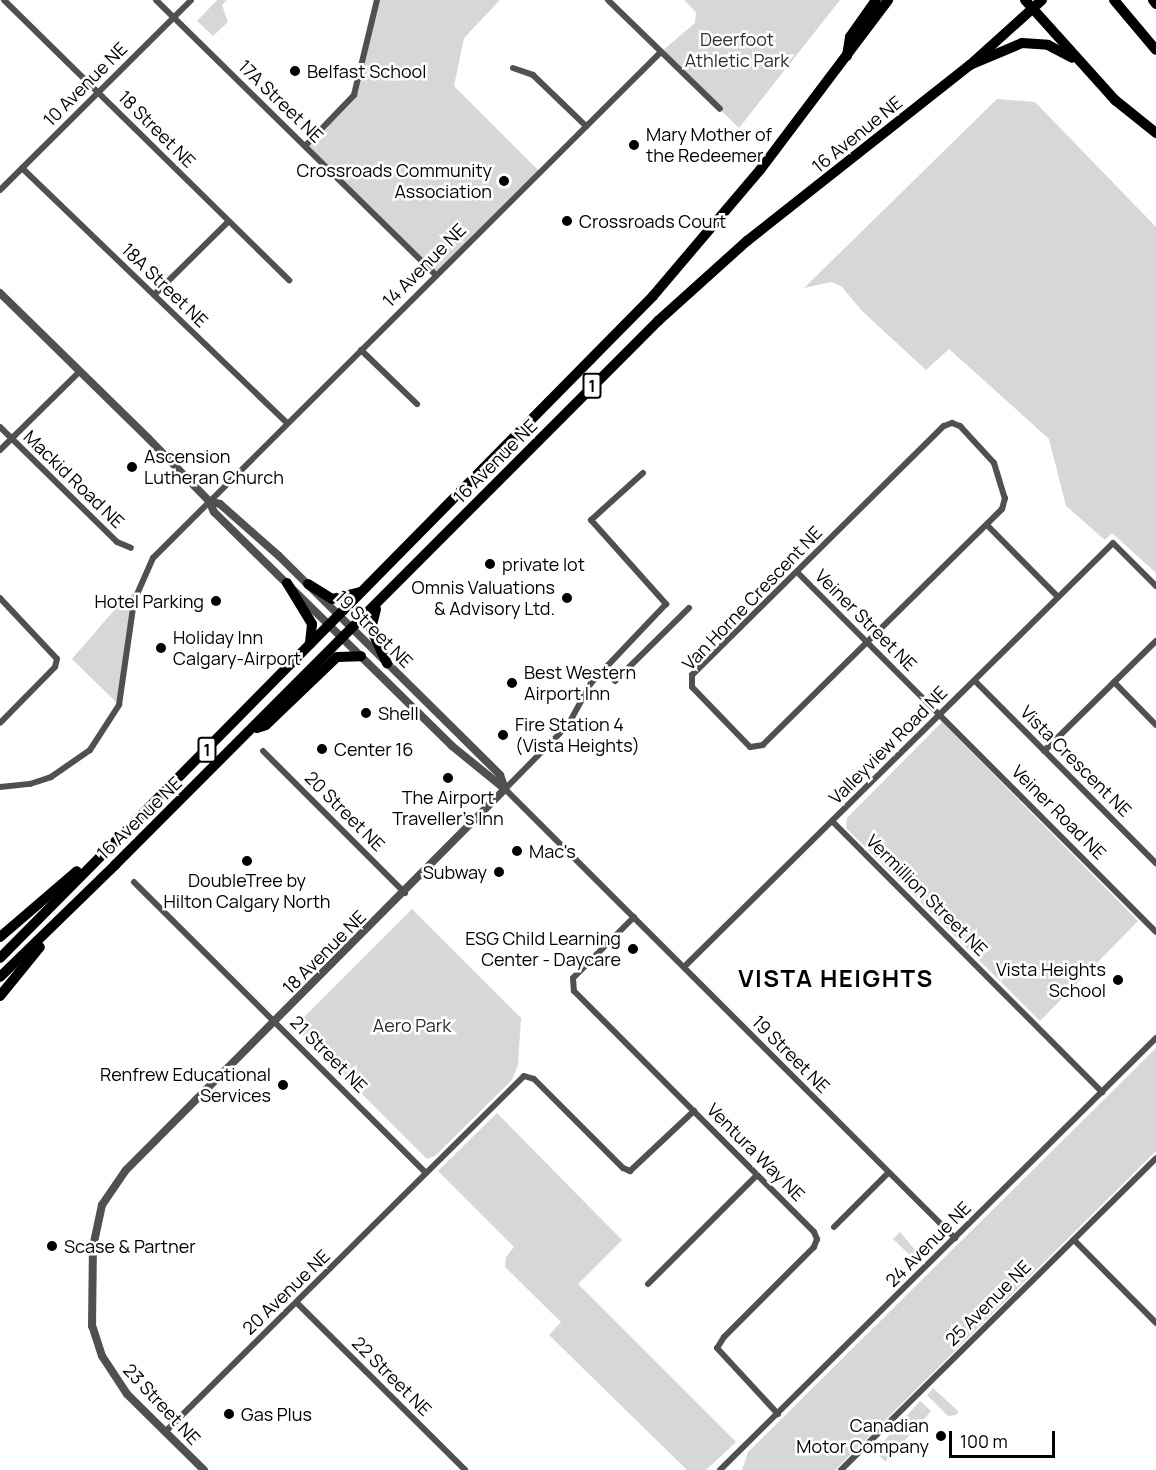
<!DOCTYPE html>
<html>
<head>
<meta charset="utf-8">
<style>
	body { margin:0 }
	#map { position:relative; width:1156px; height:1470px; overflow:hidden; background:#fff; font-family:Manrope,sans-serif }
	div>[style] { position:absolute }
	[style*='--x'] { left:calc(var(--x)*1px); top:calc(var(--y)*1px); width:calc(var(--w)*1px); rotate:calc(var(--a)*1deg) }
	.green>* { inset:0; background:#d7d7d7; transform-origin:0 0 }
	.minor>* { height:6px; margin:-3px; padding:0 3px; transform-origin:3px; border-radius:3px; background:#505050 }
	.tertiary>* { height:8px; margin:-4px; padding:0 4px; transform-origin:4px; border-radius:4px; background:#505050 }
	.trunk>* { height:10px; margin:-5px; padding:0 5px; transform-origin:5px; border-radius:5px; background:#000 }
	.motorway>* { height:10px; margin:-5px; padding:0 5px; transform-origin:5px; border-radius:5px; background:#000 }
	.dots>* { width:16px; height:16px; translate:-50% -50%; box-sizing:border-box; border:3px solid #fff; border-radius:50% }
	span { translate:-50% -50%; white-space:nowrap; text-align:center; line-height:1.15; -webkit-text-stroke:5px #fff; paint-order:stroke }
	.shield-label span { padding:2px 4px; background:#fff; border:2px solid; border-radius:4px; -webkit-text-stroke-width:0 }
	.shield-label { font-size:16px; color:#000; font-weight:700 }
	.park-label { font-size:18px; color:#2e2e2e }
	.poi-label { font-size:18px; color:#000 }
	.left { translate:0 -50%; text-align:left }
	.right { translate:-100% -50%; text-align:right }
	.street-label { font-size:18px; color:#000 }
	.district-label { font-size:24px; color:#000; font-weight:700; letter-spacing:1.5px }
	.scale { position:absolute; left:949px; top:1431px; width:106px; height:27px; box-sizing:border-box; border:3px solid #000; border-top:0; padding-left:8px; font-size:18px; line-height:21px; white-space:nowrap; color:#000; -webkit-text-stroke:4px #fff; paint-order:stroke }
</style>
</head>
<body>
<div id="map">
	<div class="green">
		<div style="clip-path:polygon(217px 0,227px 0,222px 5px,228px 22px,213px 36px,197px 21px)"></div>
		<div style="clip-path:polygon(377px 0,500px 0,464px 38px,454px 86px,540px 172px,436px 275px,305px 146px,349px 101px)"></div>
		<div style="clip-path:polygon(684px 0,840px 0,739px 128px,661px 52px,695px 23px,696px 12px)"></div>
		<div style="clip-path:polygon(997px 99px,1035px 102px,1156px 227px,1156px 573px,1112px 533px,1105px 540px,1066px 506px,1049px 439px,949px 349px,926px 370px,862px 311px,841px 286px,831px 282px,804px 288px)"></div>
		<div style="clip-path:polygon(137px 591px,119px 705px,72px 659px,123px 600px)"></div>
		<div style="clip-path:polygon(942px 722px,1138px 921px,1040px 1021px,846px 828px,847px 818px)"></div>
		<div style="clip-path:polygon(412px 909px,521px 1018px,518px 1065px,512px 1080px,435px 1156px,427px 1159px,299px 1031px,297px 1024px)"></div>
		<div style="clip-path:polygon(1156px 1048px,1156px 1151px,835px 1470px,742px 1470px,748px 1452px)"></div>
		<div style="clip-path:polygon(497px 1113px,622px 1240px,578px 1284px,736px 1442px,706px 1470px,687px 1470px,549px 1335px,561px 1322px,505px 1267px,506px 1257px,514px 1247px,438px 1171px)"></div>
		<div style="clip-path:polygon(900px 1232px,921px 1257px,917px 1262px,893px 1239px)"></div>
		<div style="clip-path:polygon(933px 1388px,959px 1412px,956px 1415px,948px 1416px,927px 1395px)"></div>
		<div style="left:920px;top:1401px;width:15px;height:68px;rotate:42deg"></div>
	</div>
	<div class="minor">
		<div style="--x:4;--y:0;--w:400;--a:44.5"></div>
		<div style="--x:156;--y:0;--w:392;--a:44.5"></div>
		<div style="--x:608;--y:0;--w:156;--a:44.2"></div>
		<div style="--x:513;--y:68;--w:21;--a:19"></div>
		<div style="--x:533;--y:75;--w:74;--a:43.9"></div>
		<div style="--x:305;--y:146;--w:71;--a:-46.1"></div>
		<div style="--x:354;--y:95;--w:98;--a:-76.4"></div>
		<div style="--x:22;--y:168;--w:368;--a:43.9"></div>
		<div style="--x:0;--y:190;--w:269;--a:-44.8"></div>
		<div style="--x:154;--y:295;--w:104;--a:-44.6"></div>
		<div style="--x:361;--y:350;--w:78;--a:44"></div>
		<div style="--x:952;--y:423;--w:9;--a:21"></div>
		<div style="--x:960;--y:426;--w:50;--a:47.4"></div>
		<div style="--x:994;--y:463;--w:37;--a:73"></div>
		<div style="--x:1005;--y:498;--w:11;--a:105"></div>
		<div style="--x:1002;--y:509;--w:336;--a:135.4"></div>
		<div style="--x:763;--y:745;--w:13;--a:171"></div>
		<div style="--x:750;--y:747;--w:83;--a:-134"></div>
		<div style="--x:692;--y:687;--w:12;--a:-90"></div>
		<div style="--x:692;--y:675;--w:354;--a:-44.7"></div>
		<div style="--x:944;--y:426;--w:9;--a:-21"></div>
		<div style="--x:0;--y:427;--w:164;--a:44.5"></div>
		<div style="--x:117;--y:542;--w:15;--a:23"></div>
		<div style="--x:0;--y:450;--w:112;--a:-44.6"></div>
		<div style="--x:643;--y:473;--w:70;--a:137.9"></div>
		<div style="--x:591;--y:520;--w:113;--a:48.2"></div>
		<div style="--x:666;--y:604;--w:109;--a:133.5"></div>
		<div style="--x:591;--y:683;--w:48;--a:118.7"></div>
		<div style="--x:568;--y:725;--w:90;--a:134.5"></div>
		<div style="--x:505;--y:789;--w:636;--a:44.94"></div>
		<div style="--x:987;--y:525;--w:101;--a:45.4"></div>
		<div style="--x:797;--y:572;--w:508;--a:45.08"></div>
		<div style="--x:0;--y:598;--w:83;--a:46.9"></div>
		<div style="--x:57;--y:659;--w:8;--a:104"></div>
		<div style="--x:55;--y:667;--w:78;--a:134.5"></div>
		<div style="--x:615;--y:681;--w:104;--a:-44.6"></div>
		<div style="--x:975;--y:681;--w:257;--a:45.2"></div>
		<div style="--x:1114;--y:682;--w:60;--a:45.7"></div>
		<div style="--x:263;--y:751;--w:201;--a:45"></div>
		<div style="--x:1044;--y:751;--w:157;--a:-44.5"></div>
		<div style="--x:0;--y:787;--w:30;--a:-6"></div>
		<div style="--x:30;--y:784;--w:22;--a:-18"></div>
		<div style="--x:51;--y:777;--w:47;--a:-34.7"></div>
		<div style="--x:90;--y:750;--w:54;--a:-57.2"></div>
		<div style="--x:119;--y:705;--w:105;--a:-81.8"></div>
		<div style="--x:134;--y:601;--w:47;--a:-66.2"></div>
		<div style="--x:153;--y:558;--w:717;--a:-44.89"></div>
		<div style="--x:832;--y:821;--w:383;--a:45.1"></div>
		<div style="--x:134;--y:882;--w:412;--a:44.9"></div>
		<div style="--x:634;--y:917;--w:86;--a:135"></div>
		<div style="--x:573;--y:978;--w:13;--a:86"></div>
		<div style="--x:574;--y:991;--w:340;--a:45.1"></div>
		<div style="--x:814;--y:1232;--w:8;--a:67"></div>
		<div style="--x:817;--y:1239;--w:9;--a:111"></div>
		<div style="--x:814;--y:1247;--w:127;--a:135"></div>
		<div style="--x:724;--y:1337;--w:13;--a:122"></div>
		<div style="--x:717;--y:1348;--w:90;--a:47.3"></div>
		<div style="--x:684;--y:967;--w:603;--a:-44.66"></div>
		<div style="--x:1113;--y:543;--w:61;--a:45"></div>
		<div style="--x:834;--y:1227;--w:76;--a:-45"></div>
		<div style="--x:1074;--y:1240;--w:117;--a:45.3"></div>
		<div style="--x:648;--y:1284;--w:154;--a:-45"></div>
		<div style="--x:297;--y:1303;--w:237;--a:44.8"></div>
		<div style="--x:166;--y:1431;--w:504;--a:-44.76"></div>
		<div style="--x:524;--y:1076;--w:10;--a:17"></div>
		<div style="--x:534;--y:1079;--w:126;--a:45"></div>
		<div style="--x:623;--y:1168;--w:8;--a:23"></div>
		<div style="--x:630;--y:1171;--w:88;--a:-43.2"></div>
		<div style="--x:720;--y:1470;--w:614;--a:-44.74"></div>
		<div style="--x:841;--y:1470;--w:443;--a:-44.7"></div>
	</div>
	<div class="tertiary">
		<div style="--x:0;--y:293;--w:207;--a:44.4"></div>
		<div style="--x:148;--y:438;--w:88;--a:45.9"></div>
		<div style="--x:209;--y:501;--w:12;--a:66"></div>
		<div style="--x:214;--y:512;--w:334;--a:44.5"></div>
		<div style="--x:452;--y:746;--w:68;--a:39.1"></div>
		<div style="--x:209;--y:501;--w:11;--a:15"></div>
		<div style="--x:220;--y:504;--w:79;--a:41.4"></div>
		<div style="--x:279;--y:556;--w:311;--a:44.7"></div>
		<div style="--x:500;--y:775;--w:15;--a:70"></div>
		<div style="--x:204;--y:1470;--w:108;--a:-135.4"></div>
		<div style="--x:127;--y:1394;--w:45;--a:-123.3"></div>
		<div style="--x:102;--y:1356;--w:32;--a:-108"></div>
		<div style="--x:92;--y:1326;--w:79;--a:-89.3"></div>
		<div style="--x:93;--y:1247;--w:43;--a:-77.9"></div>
		<div style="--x:102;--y:1205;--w:42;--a:-55.6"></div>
		<div style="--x:126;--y:1170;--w:537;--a:-45.15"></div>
	</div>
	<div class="trunk">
		<div style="--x:287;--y:583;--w:48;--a:58.6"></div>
		<div style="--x:312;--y:624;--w:20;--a:96"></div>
		<div style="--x:308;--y:584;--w:28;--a:32"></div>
		<div style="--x:332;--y:599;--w:30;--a:-14"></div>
		<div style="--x:376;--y:609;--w:21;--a:104"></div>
		<div style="--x:371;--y:629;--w:38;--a:65"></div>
		<div style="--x:257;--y:728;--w:9;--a:-18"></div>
		<div style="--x:266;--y:725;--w:98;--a:-43.8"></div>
		<div style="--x:337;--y:657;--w:24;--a:-2"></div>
		<div style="--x:102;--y:855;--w:785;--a:-45.41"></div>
		<div style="--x:653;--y:296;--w:165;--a:-49.7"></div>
		<div style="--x:760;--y:170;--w:213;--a:-53"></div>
		<div style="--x:115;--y:865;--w:769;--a:-45.05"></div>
		<div style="--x:658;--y:321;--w:120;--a:-42"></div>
		<div style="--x:747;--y:241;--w:284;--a:-38.3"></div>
		<div style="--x:970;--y:65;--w:97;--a:-42.1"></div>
	</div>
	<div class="motorway">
		<div style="--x:1025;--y:0;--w:135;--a:48"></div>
		<div style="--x:1115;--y:100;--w:53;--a:38.8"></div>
		<div style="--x:1114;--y:0;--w:65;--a:50"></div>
		<div style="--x:1153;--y:0;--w:5;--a:53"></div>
		<div style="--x:847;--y:56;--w:19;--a:-81"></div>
		<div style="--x:850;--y:37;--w:45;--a:-54.9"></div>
		<div style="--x:970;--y:65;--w:56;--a:-22.9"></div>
		<div style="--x:1022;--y:43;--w:26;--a:4"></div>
		<div style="--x:1048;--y:45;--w:27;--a:28"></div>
		<div style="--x:0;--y:937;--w:101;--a:-40.6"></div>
		<div style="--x:0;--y:958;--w:145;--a:-45.3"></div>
		<div style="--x:0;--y:977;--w:161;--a:-44.2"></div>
		<div style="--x:0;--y:996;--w:63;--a:-50.8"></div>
	</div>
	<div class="dots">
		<div style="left:295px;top:71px;background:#000"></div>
		<div style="left:634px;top:145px;background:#000"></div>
		<div style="left:504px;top:181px;background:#000"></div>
		<div style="left:567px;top:221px;background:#000"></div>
		<div style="left:132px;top:467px;background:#000"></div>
		<div style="left:490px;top:564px;background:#000"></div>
		<div style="left:567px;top:598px;background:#000"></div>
		<div style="left:216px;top:601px;background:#000"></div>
		<div style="left:161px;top:648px;background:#000"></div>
		<div style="left:512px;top:683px;background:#000"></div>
		<div style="left:366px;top:713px;background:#000"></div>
		<div style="left:503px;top:735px;background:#000"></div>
		<div style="left:322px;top:749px;background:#000"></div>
		<div style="left:448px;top:778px;background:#000"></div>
		<div style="left:517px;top:851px;background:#000"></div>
		<div style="left:247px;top:861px;background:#000"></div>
		<div style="left:499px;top:872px;background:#000"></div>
		<div style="left:633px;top:949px;background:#000"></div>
		<div style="left:1118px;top:980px;background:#000"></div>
		<div style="left:283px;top:1085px;background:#000"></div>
		<div style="left:52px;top:1246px;background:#000"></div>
		<div style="left:229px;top:1414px;background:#000"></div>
		<div style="left:941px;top:1436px;background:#000"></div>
	</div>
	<div class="shield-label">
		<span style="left:592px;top:386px">1</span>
		<span style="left:207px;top:750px">1</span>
	</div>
	<div class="park-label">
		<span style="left:737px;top:50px">Deerfoot<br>Athletic Park</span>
		<span style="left:412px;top:1025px">Aero Park</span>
	</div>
	<div class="poi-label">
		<span class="left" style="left:307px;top:71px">Belfast School</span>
		<span class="left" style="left:646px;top:145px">Mary Mother of<br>the Redeemer</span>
		<span class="right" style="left:492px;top:181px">Crossroads Community<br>Association</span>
		<span class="left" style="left:579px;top:221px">Crossroads Court</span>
		<span class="left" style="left:144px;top:467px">Ascension<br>Lutheran Church</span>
		<span class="left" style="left:502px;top:564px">private lot</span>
		<span class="right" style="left:555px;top:598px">Omnis Valuations<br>&amp; Advisory Ltd.</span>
		<span class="right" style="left:204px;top:601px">Hotel Parking</span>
		<span class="left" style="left:173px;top:648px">Holiday Inn<br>Calgary-Airport</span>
		<span class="left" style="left:524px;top:683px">Best Western<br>Airport Inn</span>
		<span class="left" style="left:378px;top:713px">Shell</span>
		<span class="left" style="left:515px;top:735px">Fire Station 4<br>(Vista Heights)</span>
		<span class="left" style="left:334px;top:749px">Center 16</span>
		<span style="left:448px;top:808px">The Airport<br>Traveller's Inn</span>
		<span class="left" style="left:529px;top:851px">Mac's</span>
		<span class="right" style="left:487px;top:872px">Subway</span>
		<span style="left:247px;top:891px">DoubleTree by<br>Hilton Calgary North</span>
		<span class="right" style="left:621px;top:949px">ESG Child Learning<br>Center - Daycare</span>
		<span class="right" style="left:1106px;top:980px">Vista Heights<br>School</span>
		<span class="right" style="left:271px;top:1085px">Renfrew Educational<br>Services</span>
		<span class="left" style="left:64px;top:1246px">Scase &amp; Partner</span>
		<span class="left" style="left:241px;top:1414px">Gas Plus</span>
		<span class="right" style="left:929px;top:1436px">Canadian<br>Motor Company</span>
	</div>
	<div class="street-label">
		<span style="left:85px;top:84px;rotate:-45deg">10 Avenue NE</span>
		<span style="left:281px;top:101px;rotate:44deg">17A Street NE</span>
		<span style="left:157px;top:129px;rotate:45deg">18 Street NE</span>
		<span style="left:857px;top:134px;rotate:-39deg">16 Avenue NE</span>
		<span style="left:424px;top:265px;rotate:-45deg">14 Avenue NE</span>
		<span style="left:165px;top:285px;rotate:44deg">18A Street NE</span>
		<span style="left:495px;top:461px;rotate:-45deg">16 Avenue NE</span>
		<span style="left:74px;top:479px;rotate:44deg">Mackid Road NE</span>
		<span style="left:752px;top:598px;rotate:-46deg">Van Horne Crescent NE</span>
		<span style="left:866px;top:620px;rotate:45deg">Veiner Street NE</span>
		<span style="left:374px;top:629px;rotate:45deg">19 Street NE</span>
		<span style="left:888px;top:745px;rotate:-45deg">Valleyview Road NE</span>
		<span style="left:1076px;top:761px;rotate:45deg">Vista Crescent NE</span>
		<span style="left:345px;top:811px;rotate:45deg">20 Street NE</span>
		<span style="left:1059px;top:812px;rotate:45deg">Veiner Road NE</span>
		<span style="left:139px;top:818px;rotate:-44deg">16 Avenue NE</span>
		<span style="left:927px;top:895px;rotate:45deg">Vermillion Street NE</span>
		<span style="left:324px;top:952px;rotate:-45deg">18 Avenue NE</span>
		<span style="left:329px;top:1054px;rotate:45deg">21 Street NE</span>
		<span style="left:791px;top:1054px;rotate:45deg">19 Street NE</span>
		<span style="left:756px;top:1152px;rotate:45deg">Ventura Way NE</span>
		<span style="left:928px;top:1244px;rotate:-45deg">24 Avenue NE</span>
		<span style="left:286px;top:1292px;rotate:-44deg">20 Avenue NE</span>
		<span style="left:988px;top:1303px;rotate:-45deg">25 Avenue NE</span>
		<span style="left:392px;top:1376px;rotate:45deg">22 Street NE</span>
		<span style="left:162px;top:1404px;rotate:47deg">23 Street NE</span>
	</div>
	<div class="district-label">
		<span style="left:836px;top:978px">VISTA HEIGHTS</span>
	</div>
	<div class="scale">100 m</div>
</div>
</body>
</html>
